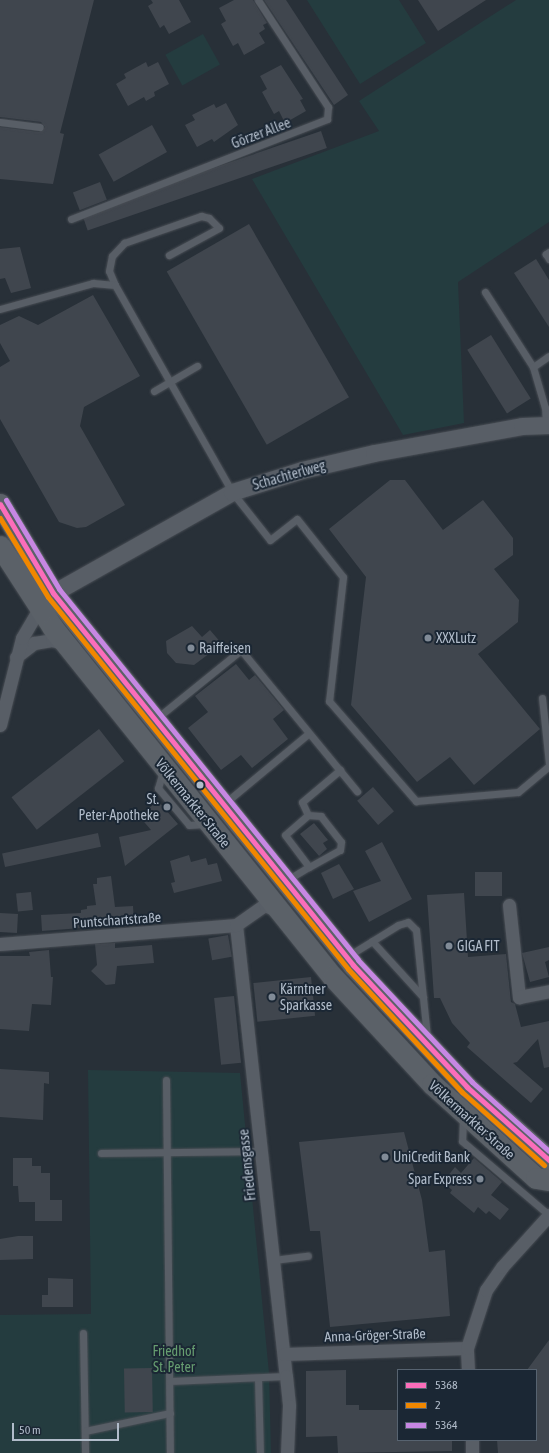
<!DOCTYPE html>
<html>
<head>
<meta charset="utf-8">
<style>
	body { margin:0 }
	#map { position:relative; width:549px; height:1453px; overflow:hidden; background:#283038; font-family:"Asap Condensed",sans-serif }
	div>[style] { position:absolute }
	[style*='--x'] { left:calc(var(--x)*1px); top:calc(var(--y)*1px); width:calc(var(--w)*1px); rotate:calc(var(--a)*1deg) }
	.green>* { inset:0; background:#243c3f; transform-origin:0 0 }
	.building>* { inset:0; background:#40464e; transform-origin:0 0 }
	.roads { filter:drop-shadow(0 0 1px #474c53) drop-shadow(0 0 1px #474c53) }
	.service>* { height:7px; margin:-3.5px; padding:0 3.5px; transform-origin:3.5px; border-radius:3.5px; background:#585e66 }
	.minor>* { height:13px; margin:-6.5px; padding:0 6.5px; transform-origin:6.5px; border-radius:6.5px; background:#585e66 }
	.tertiary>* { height:17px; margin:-8.5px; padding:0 8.5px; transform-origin:8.5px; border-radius:8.5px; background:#585e66 }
	.primary>* { height:21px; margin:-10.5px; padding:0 10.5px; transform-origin:10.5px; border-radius:10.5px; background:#5b6168 }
	.bus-1>* { height:5px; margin:-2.5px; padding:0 2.5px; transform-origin:2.5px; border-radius:2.5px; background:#fb6dba }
	.bus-2>* { height:5px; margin:-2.5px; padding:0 2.5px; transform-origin:2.5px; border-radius:2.5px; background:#f18700 }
	.bus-3>* { height:5px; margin:-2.5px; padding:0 2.5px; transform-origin:2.5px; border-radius:2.5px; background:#c787e3 }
	.dots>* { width:11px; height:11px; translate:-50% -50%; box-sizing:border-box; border:2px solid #1b2734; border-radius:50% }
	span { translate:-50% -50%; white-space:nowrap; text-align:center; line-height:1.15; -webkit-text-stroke:4px #1b2734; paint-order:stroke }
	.street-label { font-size:14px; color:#b1bcca }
	.poi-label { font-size:14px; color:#b1bcca }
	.left { translate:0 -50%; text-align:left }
	.right { translate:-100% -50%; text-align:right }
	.park-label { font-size:14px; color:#669d70 }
	.legend { position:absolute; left:397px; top:1369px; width:140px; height:72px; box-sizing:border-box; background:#1b2734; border:1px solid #576370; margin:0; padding:5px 7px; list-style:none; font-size:12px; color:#b1bcca }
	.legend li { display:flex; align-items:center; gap:8px; height:20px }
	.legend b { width:20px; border:1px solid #576370 }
	.scale { position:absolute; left:12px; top:1423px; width:107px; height:18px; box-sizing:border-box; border:2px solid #b1bcca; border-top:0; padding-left:5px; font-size:12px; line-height:14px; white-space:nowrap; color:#b1bcca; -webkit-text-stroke:3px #1b2734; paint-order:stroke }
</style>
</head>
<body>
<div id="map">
	<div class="green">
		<div style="clip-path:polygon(307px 0,399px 0,426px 43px,360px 84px)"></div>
		<div style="clip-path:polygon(516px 0,549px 0,549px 222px,458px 282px,464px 423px,403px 435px,252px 179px,379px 131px,359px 101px)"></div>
		<div style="left:203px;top:34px;width:35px;height:43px;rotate:61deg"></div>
		<div style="clip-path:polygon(88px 1070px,240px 1073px,269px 1373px,271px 1453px,0 1453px,0 1315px,91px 1314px)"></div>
	</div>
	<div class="building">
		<div style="clip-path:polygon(0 0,94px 0,60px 133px,64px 134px,53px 184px,0 179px,0 127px,39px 132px,45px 127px,41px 122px,0 117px)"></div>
		<div style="clip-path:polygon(151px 0,179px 0,191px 22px,169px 34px,164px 25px,160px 28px,148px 6px,153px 3px)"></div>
		<div style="clip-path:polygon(234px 0,253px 0,267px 23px,263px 25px,265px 29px,259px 33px,265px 43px,244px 55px,238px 43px,233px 46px,221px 24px,226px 21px,219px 8px)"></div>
		<div style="clip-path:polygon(264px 0,286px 0,348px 95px,334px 105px)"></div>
		<div style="clip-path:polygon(418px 0,486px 0,438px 31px)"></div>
		<div style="clip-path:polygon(146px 62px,148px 67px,158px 62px,169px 84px,154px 92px,155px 96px,146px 101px,144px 97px,128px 106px,116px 84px,126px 78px,124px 74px)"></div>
		<div style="clip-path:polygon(281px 65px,303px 99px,300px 100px,306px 111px,285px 123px,279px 111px,274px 114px,262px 92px,267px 89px,260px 76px)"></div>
		<div style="clip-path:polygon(226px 103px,238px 125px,214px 142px,212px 139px,197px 147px,185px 125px,195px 120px,192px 115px,214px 104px,216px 108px)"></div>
		<div style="left:152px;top:125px;width:31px;height:61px;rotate:61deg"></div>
		<div style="left:321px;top:131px;width:18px;height:253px;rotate:71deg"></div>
		<div style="left:100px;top:182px;width:19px;height:29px;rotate:69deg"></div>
		<div style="left:249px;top:224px;width:200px;height:95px;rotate:60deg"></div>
		<div style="clip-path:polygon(20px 247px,31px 288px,11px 293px,5px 278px,0 279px,0 249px)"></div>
		<div style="clip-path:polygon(536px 259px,549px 280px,549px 327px,514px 273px)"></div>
		<div style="clip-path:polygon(93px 295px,140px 376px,84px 407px,80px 426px,125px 505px,86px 527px,77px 528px,59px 522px,0 419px,0 367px,10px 361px,0 343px,0 325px,19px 316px,38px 325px)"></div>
		<div style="left:491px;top:335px;width:75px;height:28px;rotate:58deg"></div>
		<div style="clip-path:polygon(390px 480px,405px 480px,443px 530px,483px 500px,513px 538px,513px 555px,494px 569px,519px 600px,518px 622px,478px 654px,540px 729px,474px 785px,450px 757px,417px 782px,351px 705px,366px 577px,329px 529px)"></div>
		<div style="clip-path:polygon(192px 626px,202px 637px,210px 630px,222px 644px,194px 665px,176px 663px,167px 653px,166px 641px)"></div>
		<div style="clip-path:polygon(236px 664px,249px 680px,255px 675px,284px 710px,273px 719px,288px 739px,252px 768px,241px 755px,221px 770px,188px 728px,208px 712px,195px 696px)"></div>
		<div style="left:99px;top:729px;width:41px;height:111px;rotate:52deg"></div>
		<div style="left:373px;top:787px;width:32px;height:21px;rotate:49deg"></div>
		<div style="clip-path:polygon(158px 801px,178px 824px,125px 866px,119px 837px,151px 830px,139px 816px)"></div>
		<div style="clip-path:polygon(314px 823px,328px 840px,323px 843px,327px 849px,319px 856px,300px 834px)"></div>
		<div style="left:98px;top:833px;width:14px;height:98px;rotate:78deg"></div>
		<div style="clip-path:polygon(382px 842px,412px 899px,369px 922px,353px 891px,381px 881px,365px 851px)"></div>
		<div style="clip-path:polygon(189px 855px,191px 862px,206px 858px,208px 865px,217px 863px,222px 881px,174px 893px,171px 883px,175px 882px,170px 861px)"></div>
		<div style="clip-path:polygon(339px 864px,354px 889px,333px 899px,321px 873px)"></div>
		<div style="left:502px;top:872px;width:24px;height:27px;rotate:90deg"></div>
		<div style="clip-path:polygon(111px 876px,115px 907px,133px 906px,134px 924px,42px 931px,41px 915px,81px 913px,81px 910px,87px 909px,87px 906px,96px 905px,93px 884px,97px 884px,97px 878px)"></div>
		<div style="left:31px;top:892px;width:18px;height:15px;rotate:84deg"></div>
		<div style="clip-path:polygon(464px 893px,468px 957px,506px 954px,511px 1002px,515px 1004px,521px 1027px,549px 1021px,549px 1067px,544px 1068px,538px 1039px,517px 1062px,513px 1063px,543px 1089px,531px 1103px,467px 1047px,470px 1043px,452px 1023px,440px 998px,434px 998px,427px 895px)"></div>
		<div style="left:0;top:913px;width:18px;height:19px;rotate:3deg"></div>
		<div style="left:228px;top:935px;width:22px;height:20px;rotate:80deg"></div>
		<div style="clip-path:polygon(115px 943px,115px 948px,152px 945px,154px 963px,117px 966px,115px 984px,106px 985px,91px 971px,97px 965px,95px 944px)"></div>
		<div style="clip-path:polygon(549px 947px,549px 960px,545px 962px,549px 977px,530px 982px,522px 953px)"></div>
		<div style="clip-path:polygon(49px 950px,51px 977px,53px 977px,51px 1005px,32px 1004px,29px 1031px,0 1029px,0 956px,30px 956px,29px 952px)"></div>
		<div style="left:311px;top:977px;width:39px;height:58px;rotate:84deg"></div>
		<div style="left:234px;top:996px;width:67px;height:20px;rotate:84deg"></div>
		<div style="clip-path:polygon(0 1069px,49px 1072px,49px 1084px,44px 1083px,43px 1120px,0 1117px)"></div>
		<div style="clip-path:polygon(404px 1132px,422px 1200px,429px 1252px,445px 1250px,450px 1316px,330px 1327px,320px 1231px,310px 1231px,299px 1142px)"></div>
		<div style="clip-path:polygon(13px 1158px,32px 1158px,32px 1166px,41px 1166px,41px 1173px,50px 1173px,50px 1200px,62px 1200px,62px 1221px,35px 1221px,35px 1202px,19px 1202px,18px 1186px,13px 1186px)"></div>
		<div style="clip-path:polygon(474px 1158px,502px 1182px,491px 1195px,509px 1209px,500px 1220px,489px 1211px,486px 1214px,478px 1207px,474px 1213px,450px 1193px,452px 1190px,443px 1182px,455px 1167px,461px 1173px)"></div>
		<div style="clip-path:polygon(18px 1236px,33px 1236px,33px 1259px,0 1260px,0 1239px)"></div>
		<div style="clip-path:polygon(48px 1278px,73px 1279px,73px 1307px,42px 1307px,42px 1295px,48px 1295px)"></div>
		<div style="clip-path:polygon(549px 1340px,549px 1453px,498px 1453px,497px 1440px,536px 1440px,536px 1370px,527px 1370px)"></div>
		<div style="left:152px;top:1368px;width:44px;height:28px;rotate:89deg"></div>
		<div style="clip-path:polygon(346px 1370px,346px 1405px,359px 1405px,359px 1410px,398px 1410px,398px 1440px,452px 1440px,452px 1451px,338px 1453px,337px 1436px,306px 1437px,306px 1371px)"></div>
	</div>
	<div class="roads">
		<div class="service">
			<div style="--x:0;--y:122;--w:40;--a:7.1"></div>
			<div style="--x:71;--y:219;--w:275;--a:-21.3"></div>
			<div style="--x:327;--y:119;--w:12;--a:-85"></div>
			<div style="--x:328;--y:107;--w:128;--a:-123.2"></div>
			<div style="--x:549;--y:252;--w:4;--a:146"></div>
			<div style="--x:546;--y:254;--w:6;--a:59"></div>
			<div style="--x:115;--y:285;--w:15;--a:-113"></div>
			<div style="--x:109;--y:271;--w:15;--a:-79"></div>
			<div style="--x:112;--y:256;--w:18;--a:-47"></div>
			<div style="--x:124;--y:243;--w:82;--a:-19.3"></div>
			<div style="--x:201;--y:216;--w:8;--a:14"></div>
			<div style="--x:209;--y:218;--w:14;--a:45"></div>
			<div style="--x:219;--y:228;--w:57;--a:151.6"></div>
			<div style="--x:485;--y:292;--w:89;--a:57.4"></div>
			<div style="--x:0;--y:309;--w:97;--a:-15.6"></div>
			<div style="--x:93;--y:283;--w:22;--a:5"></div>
			<div style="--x:115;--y:285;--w:238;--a:60.5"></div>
			<div style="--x:232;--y:492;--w:61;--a:51.6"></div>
			<div style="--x:270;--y:540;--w:34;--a:-38"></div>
			<div style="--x:297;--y:519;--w:74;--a:51.6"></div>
			<div style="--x:343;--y:577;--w:125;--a:96.4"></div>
			<div style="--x:329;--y:701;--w:133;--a:49"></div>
			<div style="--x:416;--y:801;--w:102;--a:-5"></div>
			<div style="--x:518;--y:792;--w:40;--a:-40"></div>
			<div style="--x:154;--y:391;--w:50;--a:-30.2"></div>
			<div style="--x:546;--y:425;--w:17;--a:-93"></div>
			<div style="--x:545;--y:408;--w:43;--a:-106.3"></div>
			<div style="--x:533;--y:367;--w:19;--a:-35"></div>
			<div style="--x:542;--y:698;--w:66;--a:83.9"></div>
			<div style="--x:157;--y:718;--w:108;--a:-39"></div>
			<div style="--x:241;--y:650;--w:183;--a:50.6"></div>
			<div style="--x:163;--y:771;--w:18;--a:106"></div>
			<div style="--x:158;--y:788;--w:48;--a:50"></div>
			<div style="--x:189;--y:825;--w:16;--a:-4"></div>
			<div style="--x:225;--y:803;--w:109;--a:-39.8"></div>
			<div style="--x:308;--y:815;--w:14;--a:-115"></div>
			<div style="--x:302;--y:802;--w:50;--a:-40.1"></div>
			<div style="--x:287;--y:880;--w:26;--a:-31"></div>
			<div style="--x:309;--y:867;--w:35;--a:-29"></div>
			<div style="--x:340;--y:850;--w:8;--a:-83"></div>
			<div style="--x:341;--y:842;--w:33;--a:-128"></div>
			<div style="--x:321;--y:816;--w:13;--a:-176"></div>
			<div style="--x:308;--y:815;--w:30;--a:139"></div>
			<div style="--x:285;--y:835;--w:40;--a:53"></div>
			<div style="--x:372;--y:941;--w:76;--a:47.7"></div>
			<div style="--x:348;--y:956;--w:59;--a:-31.8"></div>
			<div style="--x:398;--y:925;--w:10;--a:-17"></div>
			<div style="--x:408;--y:922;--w:11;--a:45"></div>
			<div style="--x:416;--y:930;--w:107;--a:84.1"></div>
			<div style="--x:166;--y:1080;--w:373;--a:89.4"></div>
			<div style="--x:463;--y:1117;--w:24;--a:92"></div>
			<div style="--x:462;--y:1141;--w:114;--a:40.4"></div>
			<div style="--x:101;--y:1153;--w:160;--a:-0.7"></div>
			<div style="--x:273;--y:1260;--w:35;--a:-7"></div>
			<div style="--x:83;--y:1333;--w:120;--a:89"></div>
			<div style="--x:258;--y:1378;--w:75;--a:88.5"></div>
			<div style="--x:170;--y:1381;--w:116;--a:-2.5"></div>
			<div style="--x:85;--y:1431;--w:87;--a:-12"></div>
		</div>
		<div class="minor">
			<div style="--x:16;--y:657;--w:23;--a:-38"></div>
			<div style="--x:34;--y:643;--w:18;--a:-9"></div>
			<div style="--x:52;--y:640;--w:15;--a:16"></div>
			<div style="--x:0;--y:725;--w:90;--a:-75.8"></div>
			<div style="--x:22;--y:638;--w:42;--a:-59.7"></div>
			<div style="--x:509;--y:905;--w:93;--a:83.8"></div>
			<div style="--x:519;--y:997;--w:31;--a:-11"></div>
			<div style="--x:236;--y:925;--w:454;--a:83.7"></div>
			<div style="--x:286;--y:1376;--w:30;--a:84"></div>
			<div style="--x:289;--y:1406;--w:47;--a:92.4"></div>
			<div style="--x:0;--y:944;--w:237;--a:-4.6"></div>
			<div style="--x:236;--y:925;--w:35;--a:-35"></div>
			<div style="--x:265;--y:905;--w:14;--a:25"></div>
			<div style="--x:284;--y:1354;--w:183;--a:-1.9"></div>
			<div style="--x:468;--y:1370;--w:22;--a:-93"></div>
			<div style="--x:467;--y:1348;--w:61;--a:-71.9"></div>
			<div style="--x:486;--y:1290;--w:28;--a:-55"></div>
			<div style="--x:502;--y:1267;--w:70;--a:-47.9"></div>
			<div style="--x:472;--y:1440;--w:13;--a:90"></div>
		</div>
		<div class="tertiary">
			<div style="--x:53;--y:593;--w:206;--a:-29.4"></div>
			<div style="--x:232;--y:492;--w:73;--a:-17.4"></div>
			<div style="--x:302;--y:470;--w:74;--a:-13.3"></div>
			<div style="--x:374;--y:453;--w:150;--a:-10.3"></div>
			<div style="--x:522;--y:426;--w:27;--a:-2"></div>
		</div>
		<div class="primary">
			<div style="--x:0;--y:504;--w:104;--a:59.2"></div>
			<div style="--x:53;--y:593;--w:478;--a:51.1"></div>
			<div style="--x:353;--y:965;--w:167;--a:46.9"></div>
			<div style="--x:467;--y:1087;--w:110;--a:41.7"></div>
			<div style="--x:0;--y:546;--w:98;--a:57.1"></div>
			<div style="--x:53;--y:628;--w:447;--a:51.3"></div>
			<div style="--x:333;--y:977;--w:146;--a:47.2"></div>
			<div style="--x:432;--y:1084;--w:140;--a:42.1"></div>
			<div style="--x:536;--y:1178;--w:13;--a:9"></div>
		</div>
	</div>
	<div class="bus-1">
		<div style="--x:0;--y:504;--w:104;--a:59.2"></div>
		<div style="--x:53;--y:593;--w:478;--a:51.1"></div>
		<div style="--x:353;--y:965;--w:167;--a:46.9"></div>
		<div style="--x:467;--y:1087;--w:110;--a:41.7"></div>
	</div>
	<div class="bus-2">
		<div style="--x:0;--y:518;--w:92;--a:58.7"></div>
		<div style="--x:48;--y:597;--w:478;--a:51.1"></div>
		<div style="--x:348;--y:969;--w:168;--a:47.2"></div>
		<div style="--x:462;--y:1092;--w:110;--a:41.7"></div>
	</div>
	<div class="bus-3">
		<div style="--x:6;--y:500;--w:104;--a:59.2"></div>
		<div style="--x:59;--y:589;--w:476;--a:51.1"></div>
		<div style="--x:358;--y:960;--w:167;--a:46.9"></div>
		<div style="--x:472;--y:1082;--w:103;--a:41.9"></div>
	</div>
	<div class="dots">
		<div style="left:428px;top:638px;background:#818b97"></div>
		<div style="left:191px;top:648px;background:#818b97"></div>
		<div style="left:200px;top:785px;background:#b1bcca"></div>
		<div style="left:167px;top:807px;background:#818b97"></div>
		<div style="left:449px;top:946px;background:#818b97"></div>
		<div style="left:272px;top:997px;background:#818b97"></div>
		<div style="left:385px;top:1157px;background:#818b97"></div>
		<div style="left:480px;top:1179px;background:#818b97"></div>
	</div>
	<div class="street-label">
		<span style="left:261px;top:133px;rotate:-21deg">Görzer Allee</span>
		<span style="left:289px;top:475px;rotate:-16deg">Schachterlweg</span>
		<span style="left:193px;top:803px;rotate:51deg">Völkermarkter Straße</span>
		<span style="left:117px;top:920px;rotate:-4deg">Puntschartstraße</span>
		<span style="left:472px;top:1120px;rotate:42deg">Völkermarkter Straße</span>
		<span style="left:247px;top:1165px;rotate:-96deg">Friedensgasse</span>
		<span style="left:375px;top:1335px;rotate:-2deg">Anna-Gröger-Straße</span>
	</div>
	<div class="poi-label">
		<span class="left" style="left:436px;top:638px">XXXLutz</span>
		<span class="left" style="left:199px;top:648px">Raiffeisen</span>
		<span class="right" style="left:159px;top:807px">St.<br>Peter-Apotheke</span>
		<span class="left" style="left:457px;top:946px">GIGA FIT</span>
		<span class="left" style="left:280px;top:997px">Kärntner<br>Sparkasse</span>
		<span class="left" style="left:393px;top:1157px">UniCredit Bank</span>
		<span class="right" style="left:472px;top:1179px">Spar Express</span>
	</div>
	<div class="park-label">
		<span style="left:174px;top:1359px">Friedhof<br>St. Peter</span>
	</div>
	<ul class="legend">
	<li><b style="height:5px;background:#fb6dba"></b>5368</li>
	<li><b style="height:5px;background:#f18700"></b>2</li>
	<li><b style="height:5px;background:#c787e3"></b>5364</li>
	</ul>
	<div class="scale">50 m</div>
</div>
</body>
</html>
